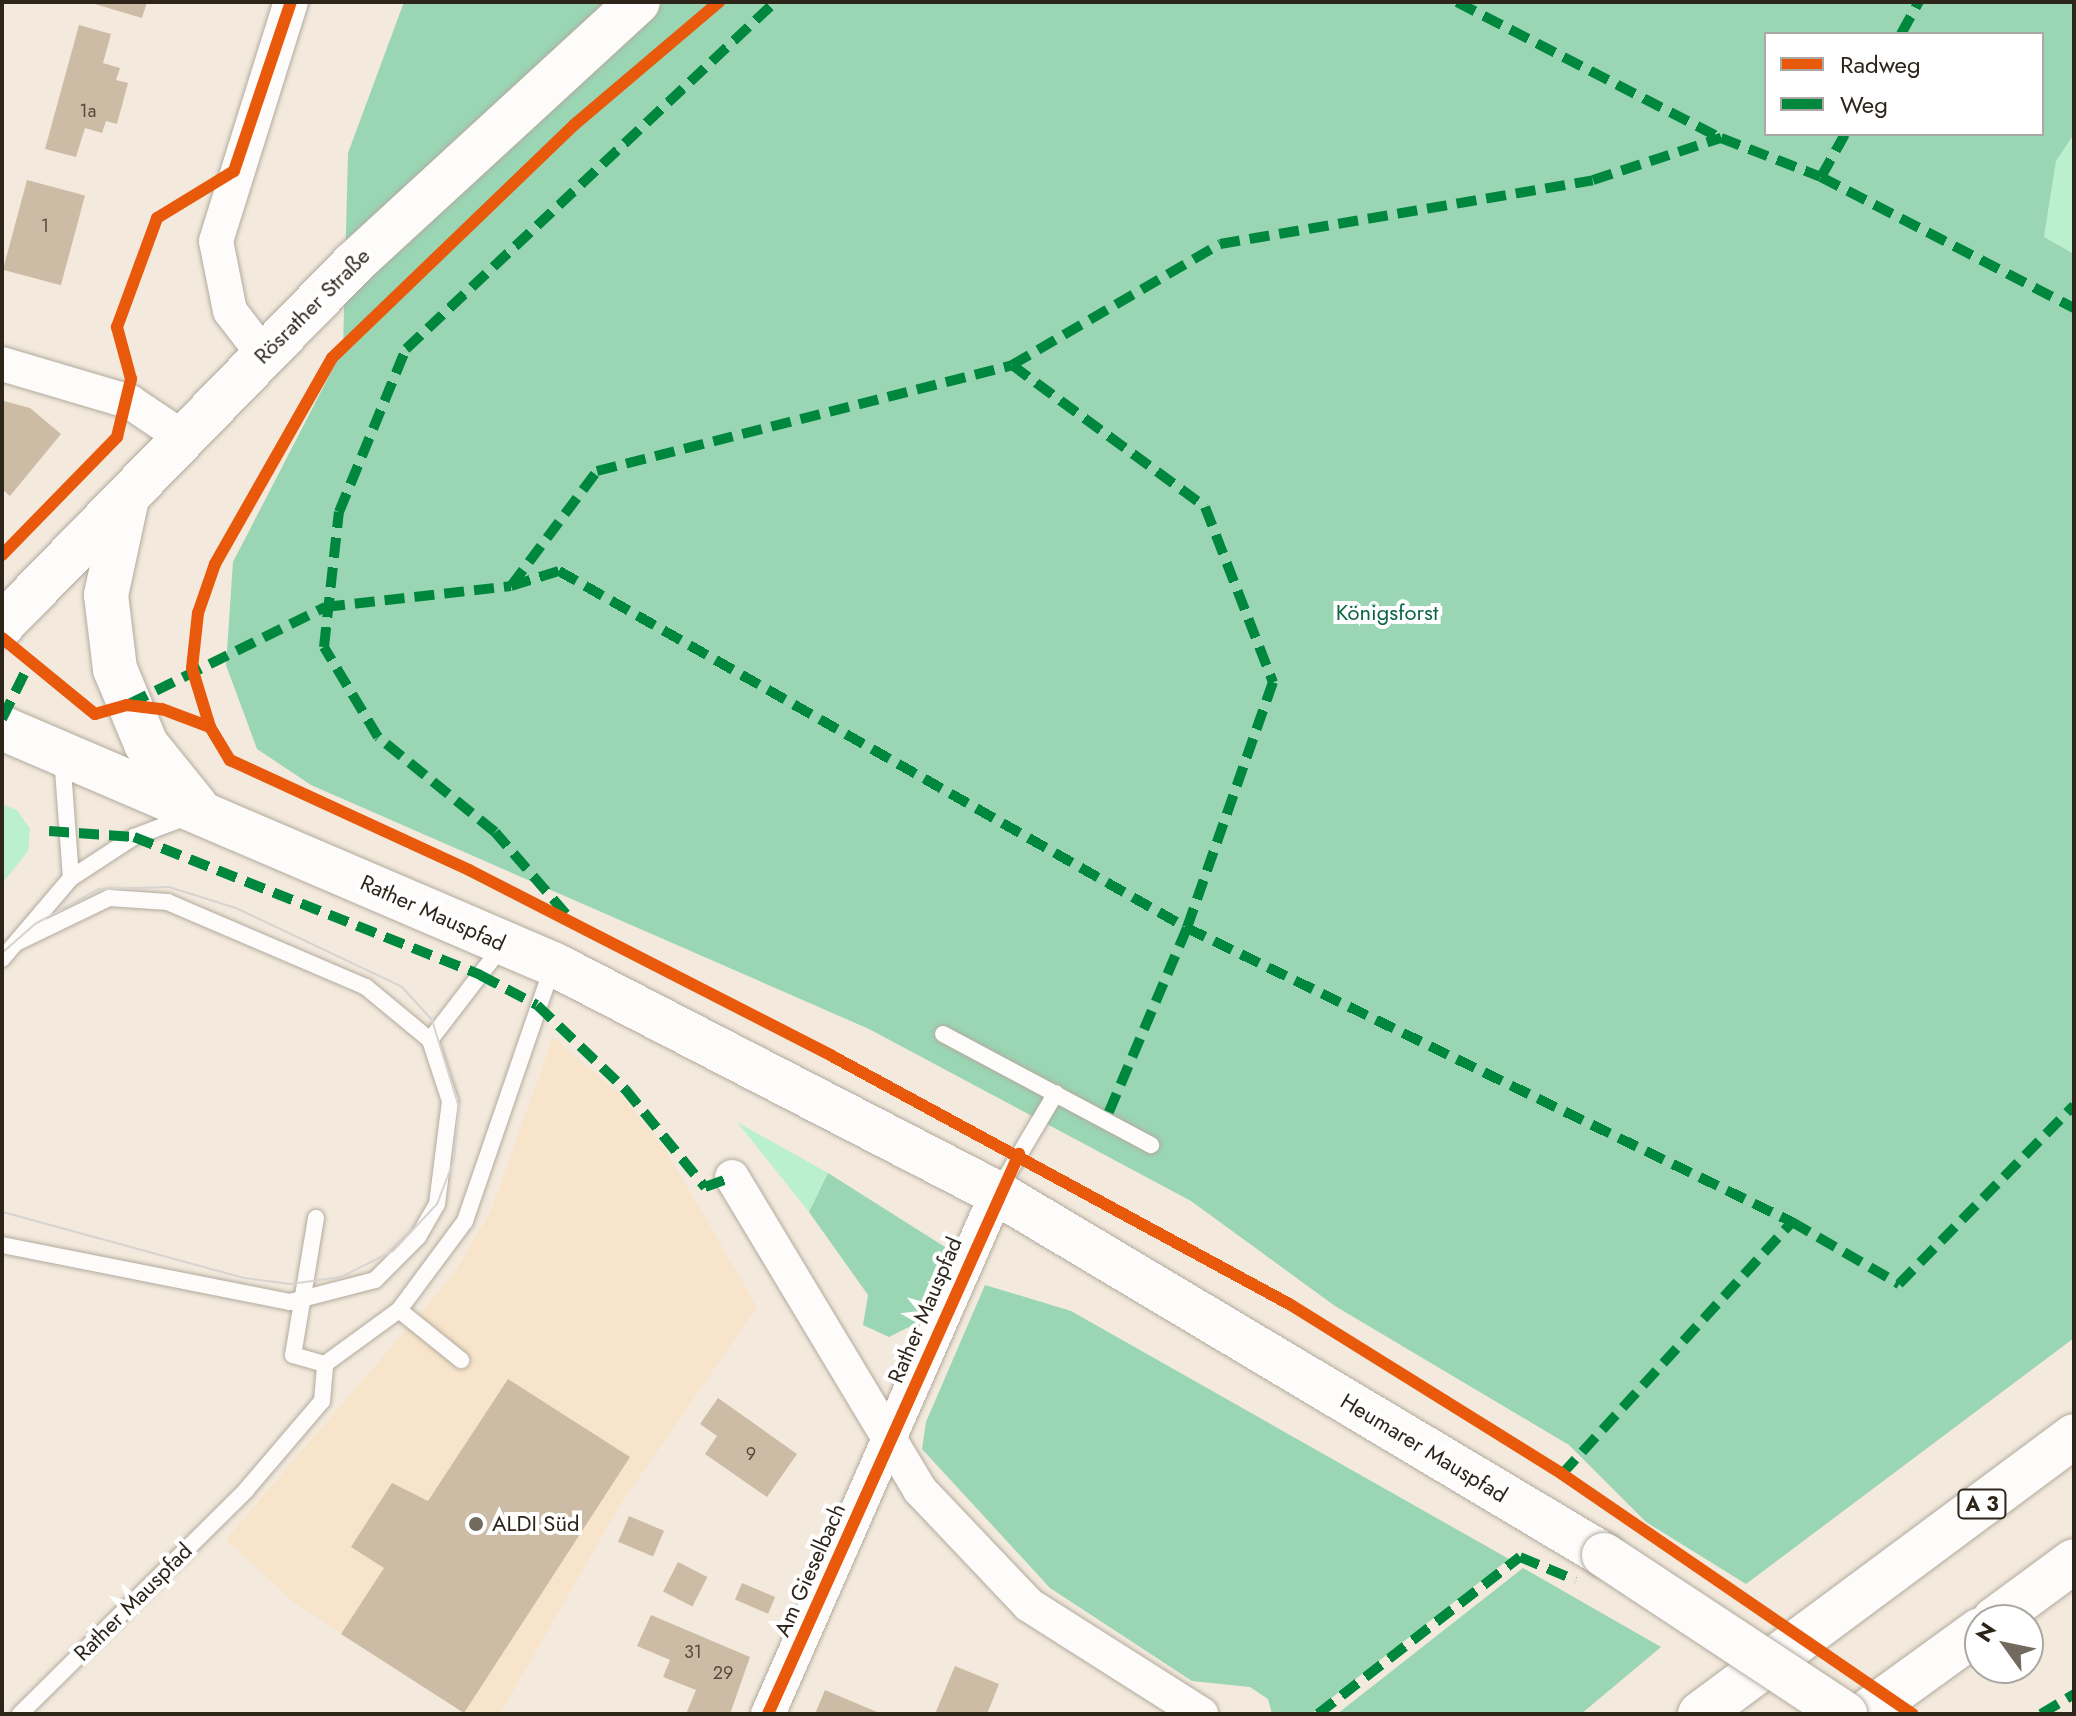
<!DOCTYPE html>
<html>
<head>
<meta charset="utf-8">
<style>
	body { margin:0 }
	#map { position:relative; width:2076px; height:1716px; overflow:hidden; background:#f3eadd; font-family:Jost,sans-serif }
	div>[style] { position:absolute }
	[style*='--x'] { left:calc(var(--x)*1px); top:calc(var(--y)*1px); width:calc(var(--w)*1px); rotate:calc(var(--a)*1deg) }
	.built>* { inset:0; background:#f7e4ca }
	.green>* { inset:0; background:#bbf0cf }
	.forest>* { inset:0; background:#9ad5b4 }
	.building>* { inset:0; background:#ccbca5; transform-origin:0 0 }
	.roads { filter:drop-shadow(0 0 2px #b2aa9e) drop-shadow(0 0 2px #b2aa9e) }
	.service>* { height:16px; margin:-8px; padding:0 8px; transform-origin:8px; border-radius:8px; background:#fdfcfa }
	.minor>* { height:34px; margin:-17px; padding:0 17px; transform-origin:17px; border-radius:17px; background:#fdfcfa }
	.secondary>* { height:44px; margin:-22px; padding:0 22px; transform-origin:22px; border-radius:22px; background:#fdfcfa }
	.motorway>* { height:44px; margin:-22px; padding:0 22px; transform-origin:22px; border-radius:22px; background:#fdfcfa }
	.tram>* { height:2px; margin:-1px; padding:0 1px; transform-origin:1px; border-radius:1px; background:#d7d4d0 }
	.bridges { filter:drop-shadow(0 0 2px #b2aa9e) drop-shadow(0 0 2px #b2aa9e) }
	.secondary-bridge>* { height:44px; margin:-22px; padding:0 22px; transform-origin:22px; border-radius:22px; background:#fdfcfa }
	.quiet>* { height:10px; margin-top:-5px; transform-origin:0; background:repeating-linear-gradient(90deg,#00873e 0 20px,transparent 0 30px) }
	.cycleway>* { height:12px; margin:-6px; padding:0 6px; transform-origin:6px; border-radius:6px; background:#e8590c }
	.dots>* { width:22px; height:22px; translate:-50% -50%; box-sizing:border-box; border:4px solid #fff; border-radius:50% }
	span { translate:-50% -50%; white-space:nowrap; text-align:center; line-height:1.15; -webkit-text-stroke:8px #fff; paint-order:stroke }
	.number-label { font-size:18px; color:#554b3d }
	.number-label span { -webkit-text-stroke-width:0 }
	.shield-label span { padding:2px 6px; background:#fff; border:2px solid; border-radius:6px; -webkit-text-stroke-width:0 }
	.shield-label { font-size:20px; color:#2d251a; font-weight:700 }
	.street-label { font-size:22px; color:#2d251a }
	.park-label { font-size:22px; color:#0c6545 }
	.poi-label { font-size:22px; color:#2d251a }
	.left { translate:0 -50%; text-align:left }
	.frame { position:absolute; inset:0; border:4px solid #2d251a; pointer-events:none }
	.legend { position:absolute; left:1764px; top:32px; width:280px; height:104px; box-sizing:border-box; background:#fff; border:2px solid #aba8a3; margin:0; padding:10px 14px; list-style:none; font-size:24px; color:#2d251a }
	.legend li { display:flex; align-items:center; gap:16px; height:40px }
	.legend b { width:40px; border:2px solid #aba8a3 }
	.north { position:absolute; left:1964px; top:1604px; width:80px; height:80px; box-sizing:border-box; background:#fff; border:2px solid #aba8a3; border-radius:50%; rotate:303deg; font-size:22px; font-weight:700; line-height:32px; text-align:center; color:#2d251a }
	.north::after { content:''; display:block; margin:auto; width:28px; height:36px; background:#726a5e; clip-path:polygon(50% 0,100% 100%,50% 72%,0 100%) }
</style>
</head>
<body>
<div id="map">
	<div class="built">
		<div style="clip-path:polygon(553px 1037px,621px 1095px,667px 1152px,757px 1307px,620px 1505px,500px 1714px,465px 1714px,292px 1601px,226px 1539px,453px 1275px,491px 1211px)"></div>
	</div>
	<div class="green">
		<div style="clip-path:polygon(2074px 134px,2074px 254px,2044px 237px,2056px 160px)"></div>
		<div style="clip-path:polygon(2px 804px,17px 810px,30px 829px,28px 851px,2px 884px)"></div>
		<div style="clip-path:polygon(737px 1122px,828px 1173px,809px 1212px)"></div>
	</div>
	<div class="forest">
		<div style="clip-path:polygon(evenodd,404px 2px,2074px 2px,2074px 134px,2056px 161px,2044px 237px,2074px 254px,2074px 1338px,1746px 1584px,1646px 1522px,1569px 1445px,1335px 1306px,1191px 1201px,869px 1029px,311px 785px,257px 749px,226px 665px,233px 562px,343px 349px,348px 153px,404px 2px,1766px 34px,2042px 34px,2042px 134px,1766px 134px,1766px 34px)"></div>
		<div style="clip-path:polygon(828px 1173px,945px 1247px,947px 1264px,915px 1324px,889px 1337px,863px 1325px,868px 1295px,809px 1212px)"></div>
		<div style="clip-path:polygon(985px 1285px,1071px 1311px,1509px 1559px,1311px 1714px,1272px 1714px,1268px 1699px,1250px 1687px,1192px 1681px,1050px 1588px,922px 1449px,926px 1422px)"></div>
		<div style="clip-path:polygon(1523px 1568px,1661px 1647px,1581px 1714px,1337px 1714px)"></div>
	</div>
	<div class="building">
		<div style="clip-path:polygon(88px 2px,147px 2px,142px 18px)"></div>
		<div style="clip-path:polygon(79px 25px,111px 34px,103px 63px,120px 68px,116px 80px,128px 83px,117px 124px,106px 121px,102px 133px,85px 128px,76px 157px,45px 149px)"></div>
		<div style="left:27px;top:180px;width:60px;height:93px;rotate:15deg"></div>
		<div style="clip-path:polygon(4px 401px,30px 408px,61px 434px,10px 496px,2px 489px)"></div>
		<div style="clip-path:polygon(508px 1379px,630px 1457px,464px 1713px,341px 1634px,384px 1568px,351px 1547px,392px 1483px,428px 1501px)"></div>
		<div style="clip-path:polygon(718px 1398px,797px 1454px,767px 1497px,705px 1454px,717px 1436px,700px 1424px)"></div>
		<div style="left:629px;top:1516px;width:38px;height:28px;rotate:23deg"></div>
		<div style="left:678px;top:1562px;width:33px;height:33px;rotate:27deg"></div>
		<div style="left:742px;top:1583px;width:36px;height:18px;rotate:23deg"></div>
		<div style="clip-path:polygon(651px 1615px,750px 1657px,730px 1714px,686px 1714px,696px 1690px,663px 1677px,670px 1660px,637px 1646px)"></div>
		<div style="clip-path:polygon(955px 1666px,999px 1684px,987px 1714px,935px 1714px)"></div>
		<div style="clip-path:polygon(825px 1690px,858px 1704px,882px 1714px,815px 1714px)"></div>
	</div>
	<div class="roads">
		<div class="service">
			<div style="--x:62;--y:756;--w:122;--a:85.8"></div>
			<div style="--x:2;--y:959;--w:106;--a:-49.6"></div>
			<div style="--x:71;--y:878;--w:75;--a:-33.1"></div>
			<div style="--x:134;--y:837;--w:57;--a:-20.7"></div>
			<div style="--x:943;--y:1034;--w:236;--a:28.1"></div>
			<div style="--x:430;--y:1040;--w:118;--a:-52.5"></div>
			<div style="--x:997;--y:1192;--w:115;--a:-59.2"></div>
			<div style="--x:316;--y:1218;--w:139;--a:99.5"></div>
			<div style="--x:293;--y:1355;--w:33;--a:16"></div>
			<div style="--x:325;--y:1364;--w:92;--a:-36.1"></div>
			<div style="--x:399;--y:1310;--w:111;--a:-53.4"></div>
			<div style="--x:465;--y:1221;--w:271;--a:-71"></div>
			<div style="--x:2;--y:1245;--w:294;--a:11.2"></div>
			<div style="--x:290;--y:1302;--w:88;--a:-14.5"></div>
			<div style="--x:375;--y:1280;--w:61;--a:-45"></div>
			<div style="--x:418;--y:1237;--w:38;--a:-60"></div>
			<div style="--x:437;--y:1204;--w:104;--a:-82.8"></div>
			<div style="--x:450;--y:1101;--w:64;--a:-108.2"></div>
			<div style="--x:430;--y:1040;--w:83;--a:-140.4"></div>
			<div style="--x:366;--y:987;--w:215;--a:-156.8"></div>
			<div style="--x:168;--y:902;--w:59;--a:-176.1"></div>
			<div style="--x:109;--y:898;--w:103;--a:154.2"></div>
			<div style="--x:399;--y:1310;--w:80;--a:38.9"></div>
			<div style="--x:20;--y:1714;--w:318;--a:-44.7"></div>
			<div style="--x:246;--y:1490;--w:117;--a:-49.5"></div>
			<div style="--x:322;--y:1401;--w:37;--a:-85"></div>
		</div>
		<div class="minor">
			<div style="--x:263;--y:354;--w:54;--a:-127.5"></div>
			<div style="--x:230;--y:311;--w:71;--a:-101.3"></div>
			<div style="--x:216;--y:241;--w:250;--a:-72.6"></div>
			<div style="--x:2;--y:364;--w:134;--a:16.5"></div>
			<div style="--x:130;--y:402;--w:63;--a:33.9"></div>
			<div style="--x:732;--y:1177;--w:365;--a:59"></div>
			<div style="--x:920;--y:1490;--w:158;--a:46.5"></div>
			<div style="--x:1029;--y:1605;--w:204;--a:32.4"></div>
			<div style="--x:768;--y:1714;--w:569;--a:-66.27"></div>
		</div>
		<div class="secondary">
			<div style="--x:127;--y:498;--w:99;--a:102.2"></div>
			<div style="--x:106;--y:595;--w:75;--a:83.1"></div>
			<div style="--x:115;--y:669;--w:81;--a:67.5"></div>
			<div style="--x:146;--y:744;--w:80;--a:51.1"></div>
			<div style="--x:2;--y:625;--w:504;--a:-45.8"></div>
			<div style="--x:353;--y:264;--w:387;--a:-42.6"></div>
			<div style="--x:2;--y:728;--w:599;--a:23.19"></div>
			<div style="--x:553;--y:964;--w:500;--a:27.3"></div>
			<div style="--x:997;--y:1193;--w:707;--a:30.81"></div>
		</div>
		<div class="motorway">
			<div style="--x:1994;--y:1620;--w:99;--a:-36.4"></div>
			<div style="--x:1700;--y:1714;--w:466;--a:-36.6"></div>
			<div style="--x:1864;--y:1714;--w:143;--a:-35.9"></div>
		</div>
	</div>
	<div class="tram">
		<div style="--x:2;--y:953;--w:44;--a:-41.3"></div>
		<div style="--x:35;--y:924;--w:73;--a:-28.7"></div>
		<div style="--x:99;--y:889;--w:70;--a:-1.6"></div>
		<div style="--x:169;--y:887;--w:70;--a:17.4"></div>
		<div style="--x:236;--y:908;--w:184;--a:25.4"></div>
		<div style="--x:402;--y:987;--w:45;--a:47.7"></div>
		<div style="--x:432;--y:1020;--w:91;--a:72.8"></div>
		<div style="--x:459;--y:1107;--w:53;--a:95.4"></div>
		<div style="--x:454;--y:1160;--w:47;--a:111.1"></div>
		<div style="--x:437;--y:1204;--w:64;--a:133.1"></div>
		<div style="--x:393;--y:1251;--w:58;--a:153.4"></div>
		<div style="--x:341;--y:1277;--w:51;--a:172.2"></div>
		<div style="--x:290;--y:1284;--w:46;--a:-172.6"></div>
		<div style="--x:244;--y:1278;--w:251;--a:-164.7"></div>
	</div>
	<div class="bridges">
		<div class="secondary-bridge">
			<div style="--x:1604;--y:1555;--w:289;--a:33.4"></div>
		</div>
	</div>
	<div class="quiet">
		<div style="--x:1457;--y:2;--w:297;--a:27.3"></div>
		<div style="--x:1721;--y:138;--w:107;--a:21.3"></div>
		<div style="--x:1821;--y:177;--w:285;--a:27.4"></div>
		<div style="--x:1901;--y:34;--w:37;--a:-61"></div>
		<div style="--x:1821;--y:177;--w:49;--a:-60.8"></div>
		<div style="--x:1012;--y:365;--w:240;--a:36.3"></div>
		<div style="--x:1205;--y:507;--w:188;--a:68.8"></div>
		<div style="--x:1273;--y:682;--w:261;--a:109.3"></div>
		<div style="--x:1187;--y:928;--w:207;--a:113"></div>
		<div style="--x:511;--y:586;--w:50;--a:-17.4"></div>
		<div style="--x:559;--y:571;--w:722;--a:29.62"></div>
		<div style="--x:1187;--y:928;--w:673;--a:25.92"></div>
		<div style="--x:129;--y:704;--w:219;--a:-26.3"></div>
		<div style="--x:325;--y:607;--w:187;--a:-6.4"></div>
		<div style="--x:511;--y:586;--w:144;--a:-53.2"></div>
		<div style="--x:597;--y:471;--w:428;--a:-14.3"></div>
		<div style="--x:1012;--y:365;--w:241;--a:-30.2"></div>
		<div style="--x:1220;--y:244;--w:378;--a:-9.7"></div>
		<div style="--x:1593;--y:180;--w:135;--a:-18.2"></div>
		<div style="--x:2;--y:719;--w:64;--a:-63.8"></div>
		<div style="--x:49;--y:831;--w:85;--a:4"></div>
		<div style="--x:134;--y:837;--w:373;--a:21.7"></div>
		<div style="--x:480;--y:975;--w:64;--a:27.8"></div>
		<div style="--x:537;--y:1005;--w:122;--a:43.7"></div>
		<div style="--x:625;--y:1089;--w:127;--a:50.8"></div>
		<div style="--x:705;--y:1187;--w:29;--a:-20"></div>
		<div style="--x:566;--y:914;--w:108;--a:-130.9"></div>
		<div style="--x:495;--y:832;--w:151;--a:-140.9"></div>
		<div style="--x:378;--y:737;--w:105;--a:-121"></div>
		<div style="--x:324;--y:647;--w:136;--a:-83.7"></div>
		<div style="--x:339;--y:512;--w:176;--a:-67.7"></div>
		<div style="--x:406;--y:349;--w:507;--a:-43.24"></div>
		<div style="--x:1562;--y:1474;--w:341;--a:-47.6"></div>
		<div style="--x:1792;--y:1222;--w:124;--a:30.1"></div>
		<div style="--x:1899;--y:1284;--w:250;--a:-45.6"></div>
		<div style="--x:1318;--y:1714;--w:256;--a:-37.9"></div>
		<div style="--x:1520;--y:1557;--w:60;--a:22.7"></div>
		<div style="--x:2041;--y:1714;--w:39;--a:-31"></div>
	</div>
	<div class="cycleway">
		<div style="--x:719;--y:2;--w:190;--a:139.7"></div>
		<div style="--x:574;--y:125;--w:336;--a:136.1"></div>
		<div style="--x:332;--y:358;--w:237;--a:119.6"></div>
		<div style="--x:215;--y:564;--w:52;--a:109.1"></div>
		<div style="--x:198;--y:613;--w:55;--a:96.2"></div>
		<div style="--x:192;--y:668;--w:62;--a:73"></div>
		<div style="--x:210;--y:727;--w:39;--a:59"></div>
		<div style="--x:230;--y:760;--w:263;--a:24.7"></div>
		<div style="--x:469;--y:870;--w:408;--a:27.1"></div>
		<div style="--x:832;--y:1056;--w:522;--a:28.48"></div>
		<div style="--x:1291;--y:1305;--w:319;--a:31.9"></div>
		<div style="--x:1562;--y:1474;--w:425;--a:34.4"></div>
		<div style="--x:2;--y:555;--w:165;--a:-45.7"></div>
		<div style="--x:117;--y:437;--w:60;--a:-76.4"></div>
		<div style="--x:131;--y:379;--w:54;--a:-105.1"></div>
		<div style="--x:117;--y:327;--w:116;--a:-69.8"></div>
		<div style="--x:157;--y:218;--w:90;--a:-31.4"></div>
		<div style="--x:234;--y:171;--w:178;--a:-71.4"></div>
		<div style="--x:2;--y:638;--w:120;--a:39.3"></div>
		<div style="--x:95;--y:714;--w:33;--a:-16"></div>
		<div style="--x:127;--y:705;--w:35;--a:7"></div>
		<div style="--x:162;--y:709;--w:51;--a:20.6"></div>
		<div style="--x:768;--y:1714;--w:614;--a:-65.86"></div>
	</div>
	<div class="dots">
		<div style="left:476px;top:1524px;background:#726a5e"></div>
	</div>
	<div class="number-label">
		<span style="left:88px;top:111px">1a</span>
		<span style="left:45px;top:226px">1</span>
		<span style="left:751px;top:1454px">9</span>
		<span style="left:693px;top:1652px">31</span>
		<span style="left:723px;top:1673px">29</span>
	</div>
	<div class="shield-label">
		<span style="left:1982px;top:1504px">A 3</span>
	</div>
	<div class="street-label">
		<span style="left:312px;top:306px;rotate:-45deg">Rösrather Straße</span>
		<span style="left:433px;top:913px;rotate:24deg">Rather Mauspfad</span>
		<span style="left:925px;top:1310px;rotate:-67deg">Rather Mauspfad</span>
		<span style="left:1424px;top:1448px;rotate:31deg">Heumarer Mauspfad</span>
		<span style="left:810px;top:1570px;rotate:-66deg">Am Gieselbach</span>
		<span style="left:133px;top:1602px;rotate:-45deg">Rather Mauspfad</span>
	</div>
	<div class="park-label">
		<span style="left:1387px;top:613px">Königsforst</span>
	</div>
	<div class="poi-label">
		<span class="left" style="left:492px;top:1524px">ALDI Süd</span>
	</div>
	<div class="frame"></div>
	<ul class="legend">
	<li><b style="height:10px;background:#e8590c"></b>Radweg</li>
	<li><b style="height:10px;background:#00873e"></b>Weg</li>
	</ul>
	<div class="north">N</div>
</div>
</body>
</html>
